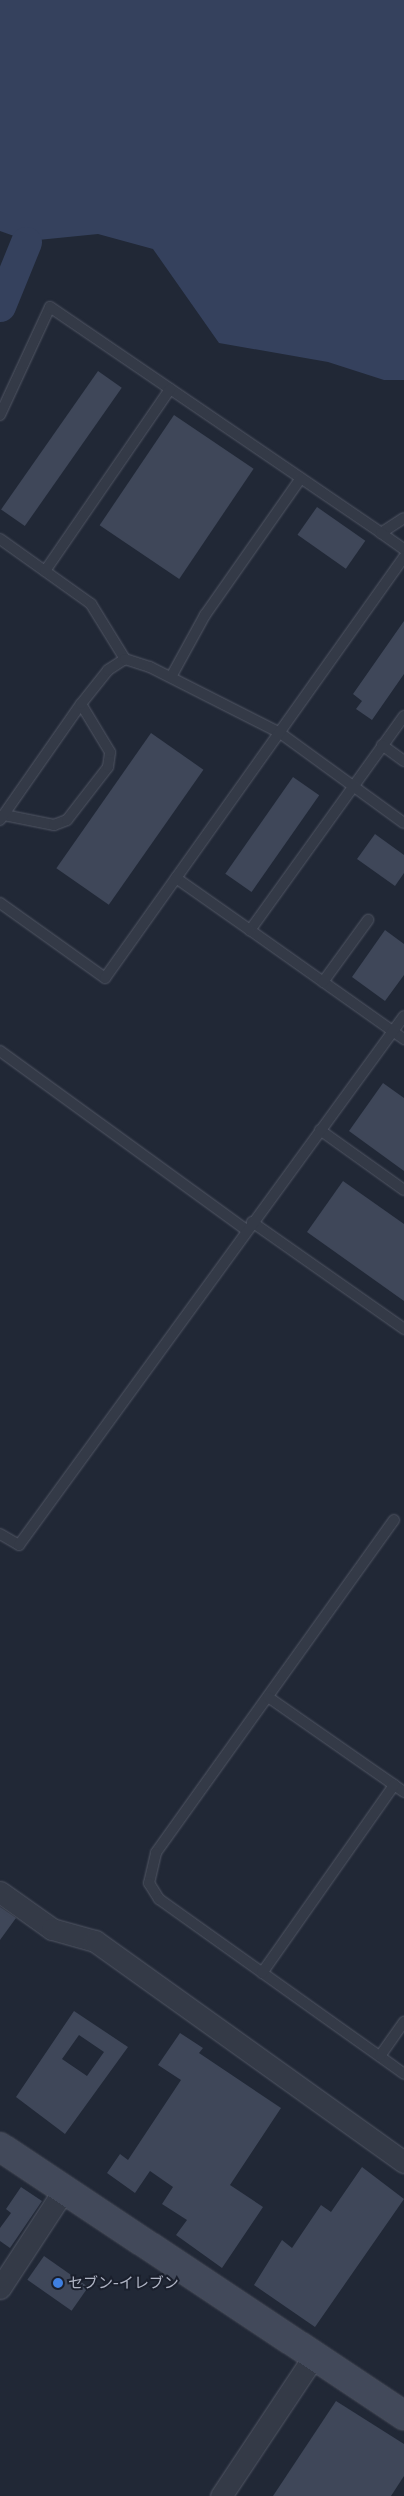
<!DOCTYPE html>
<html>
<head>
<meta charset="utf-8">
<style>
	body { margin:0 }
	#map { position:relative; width:404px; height:2496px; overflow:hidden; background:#212836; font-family:"Golos Text","Noto Sans JP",sans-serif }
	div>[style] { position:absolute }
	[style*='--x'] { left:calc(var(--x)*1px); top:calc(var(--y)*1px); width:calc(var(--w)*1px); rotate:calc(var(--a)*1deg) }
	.water>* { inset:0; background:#35415d }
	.river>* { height:31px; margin:-15.5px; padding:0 15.5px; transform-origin:15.5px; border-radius:15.5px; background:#35415d }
	.building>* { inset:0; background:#3f4759; transform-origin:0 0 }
	.roads { filter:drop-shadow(0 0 1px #525765) drop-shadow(0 0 1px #525765) }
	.lane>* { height:10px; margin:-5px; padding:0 5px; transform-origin:5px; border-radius:5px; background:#343a47 }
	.street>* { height:21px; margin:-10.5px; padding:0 10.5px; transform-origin:10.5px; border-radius:10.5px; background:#343a47 }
	.secondary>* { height:28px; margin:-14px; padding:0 14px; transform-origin:14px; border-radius:14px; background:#42495a }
	.dots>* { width:14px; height:14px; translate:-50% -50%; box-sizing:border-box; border:2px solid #1a1f2c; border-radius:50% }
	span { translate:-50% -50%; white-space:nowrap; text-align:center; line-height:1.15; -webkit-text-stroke:4px #1a1f2c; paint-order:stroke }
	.poi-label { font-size:15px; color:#afb4c4 }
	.left { translate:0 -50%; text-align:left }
</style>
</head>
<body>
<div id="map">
	<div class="water">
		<div style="clip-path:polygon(0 0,404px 0,404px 380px,384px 380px,328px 362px,219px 343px,153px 249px,98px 234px,28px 241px,0 231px)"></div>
	</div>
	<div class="river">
		<div style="--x:0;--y:306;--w:69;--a:-67.9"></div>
	</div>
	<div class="building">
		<div style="left:98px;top:371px;width:29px;height:169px;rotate:35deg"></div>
		<div style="left:174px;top:415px;width:96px;height:133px;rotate:34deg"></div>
		<div style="left:317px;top:507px;width:59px;height:34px;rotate:35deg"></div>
		<div style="clip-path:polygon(404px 621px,404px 674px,372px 720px,356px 709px,362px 701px,353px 694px)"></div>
		<div style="left:151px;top:733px;width:64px;height:165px;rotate:35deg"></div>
		<div style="left:293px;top:777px;width:32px;height:118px;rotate:35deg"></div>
		<div style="clip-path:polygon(375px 834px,404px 855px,404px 873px,395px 886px,357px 859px)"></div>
		<div style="clip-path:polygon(385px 930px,404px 944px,404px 975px,385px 1001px,352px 977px)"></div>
		<div style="clip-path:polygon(383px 1083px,404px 1098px,404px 1171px,349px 1131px)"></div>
		<div style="clip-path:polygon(343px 1181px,404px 1224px,404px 1301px,307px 1232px)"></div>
		<div style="clip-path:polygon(0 1907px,16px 1918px,0 1940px)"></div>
		<div style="clip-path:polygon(evenodd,74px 2011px,128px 2047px,65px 2134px,16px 2097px,74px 2011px,79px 2035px,104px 2052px,87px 2076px,62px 2059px,79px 2035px)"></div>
		<div style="clip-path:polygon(180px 2033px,203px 2048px,199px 2053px,281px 2108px,230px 2185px,263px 2207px,222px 2268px,176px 2235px,187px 2220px,162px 2204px,173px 2187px,150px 2171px,135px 2193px,107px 2173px,120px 2154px,128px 2160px,181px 2080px,158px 2065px)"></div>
		<div style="clip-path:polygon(362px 2167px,404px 2199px,315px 2327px,254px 2285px,282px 2240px,292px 2248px,321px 2205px,331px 2212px)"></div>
		<div style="clip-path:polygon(21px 2187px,42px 2201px,10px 2248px,0 2241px,0 2228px,11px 2213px,6px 2209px)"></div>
		<div style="left:44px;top:2256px;width:54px;height:29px;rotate:35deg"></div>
		<div style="clip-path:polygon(336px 2401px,404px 2444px,404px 2476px,391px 2496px,273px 2496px)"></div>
	</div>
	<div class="roads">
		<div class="lane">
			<div style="--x:0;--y:415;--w:119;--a:-65.2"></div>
			<div style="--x:50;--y:307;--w:401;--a:34.3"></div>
			<div style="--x:381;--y:533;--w:27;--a:-33"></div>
			<div style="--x:381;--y:533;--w:28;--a:35"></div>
			<div style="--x:0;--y:539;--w:112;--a:35.5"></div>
			<div style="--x:91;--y:604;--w:65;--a:58.3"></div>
			<div style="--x:45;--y:571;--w:221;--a:-55.5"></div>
			<div style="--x:171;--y:677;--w:71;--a:-61.3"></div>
			<div style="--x:205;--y:615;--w:167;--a:-55"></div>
			<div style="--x:404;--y:716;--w:264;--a:125.7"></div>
			<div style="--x:250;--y:930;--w:189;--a:35.3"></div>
			<div style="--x:382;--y:745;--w:27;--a:36"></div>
			<div style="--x:4;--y:815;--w:51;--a:11.3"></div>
			<div style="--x:54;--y:825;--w:14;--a:-21"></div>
			<div style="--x:67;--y:820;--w:67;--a:-52.3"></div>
			<div style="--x:108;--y:767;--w:15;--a:-82"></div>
			<div style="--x:110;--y:752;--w:56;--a:-121.1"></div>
			<div style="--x:0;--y:820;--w:141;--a:-55.1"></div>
			<div style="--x:81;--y:704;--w:43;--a:-51.5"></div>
			<div style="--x:108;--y:670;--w:20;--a:-33"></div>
			<div style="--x:125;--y:659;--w:26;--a:18"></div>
			<div style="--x:150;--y:667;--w:146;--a:26.9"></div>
			<div style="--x:280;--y:733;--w:153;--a:36"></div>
			<div style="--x:176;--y:878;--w:90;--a:35.1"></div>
			<div style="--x:0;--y:903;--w:129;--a:35.5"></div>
			<div style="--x:105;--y:978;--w:516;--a:-54.62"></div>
			<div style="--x:323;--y:982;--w:77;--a:-54"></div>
			<div style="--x:0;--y:1051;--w:304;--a:36"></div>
			<div style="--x:320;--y:1130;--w:103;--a:35.5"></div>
			<div style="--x:252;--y:1222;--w:186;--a:35.1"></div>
			<div style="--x:394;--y:1520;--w:409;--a:125.6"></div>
			<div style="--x:156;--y:1853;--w:31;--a:103"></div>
			<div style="--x:149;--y:1883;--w:19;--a:58"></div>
			<div style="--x:159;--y:1899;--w:301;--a:35.5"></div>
			<div style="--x:0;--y:1534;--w:22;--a:30"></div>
			<div style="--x:19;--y:1545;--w:654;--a:-53.95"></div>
			<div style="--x:268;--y:1697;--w:166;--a:34.9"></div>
			<div style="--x:262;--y:1973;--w:230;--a:-54.9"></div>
			<div style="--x:380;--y:2056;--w:42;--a:-54.8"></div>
		</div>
		<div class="street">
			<div style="--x:0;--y:1892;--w:64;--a:35.4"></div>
			<div style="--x:52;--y:1929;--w:45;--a:15.6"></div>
			<div style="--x:95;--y:1941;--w:380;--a:35.6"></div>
			<div style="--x:0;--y:2288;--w:117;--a:-56.9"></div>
			<div style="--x:221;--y:2496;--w:168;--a:-56.4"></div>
		</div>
		<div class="secondary">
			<div style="--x:0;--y:2147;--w:485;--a:33.6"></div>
		</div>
	</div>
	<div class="dots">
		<div style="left:58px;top:2283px;background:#3f7fe0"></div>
	</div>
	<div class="poi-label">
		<span class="left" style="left:68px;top:2283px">セブン-イレブン</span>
	</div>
</div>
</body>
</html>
